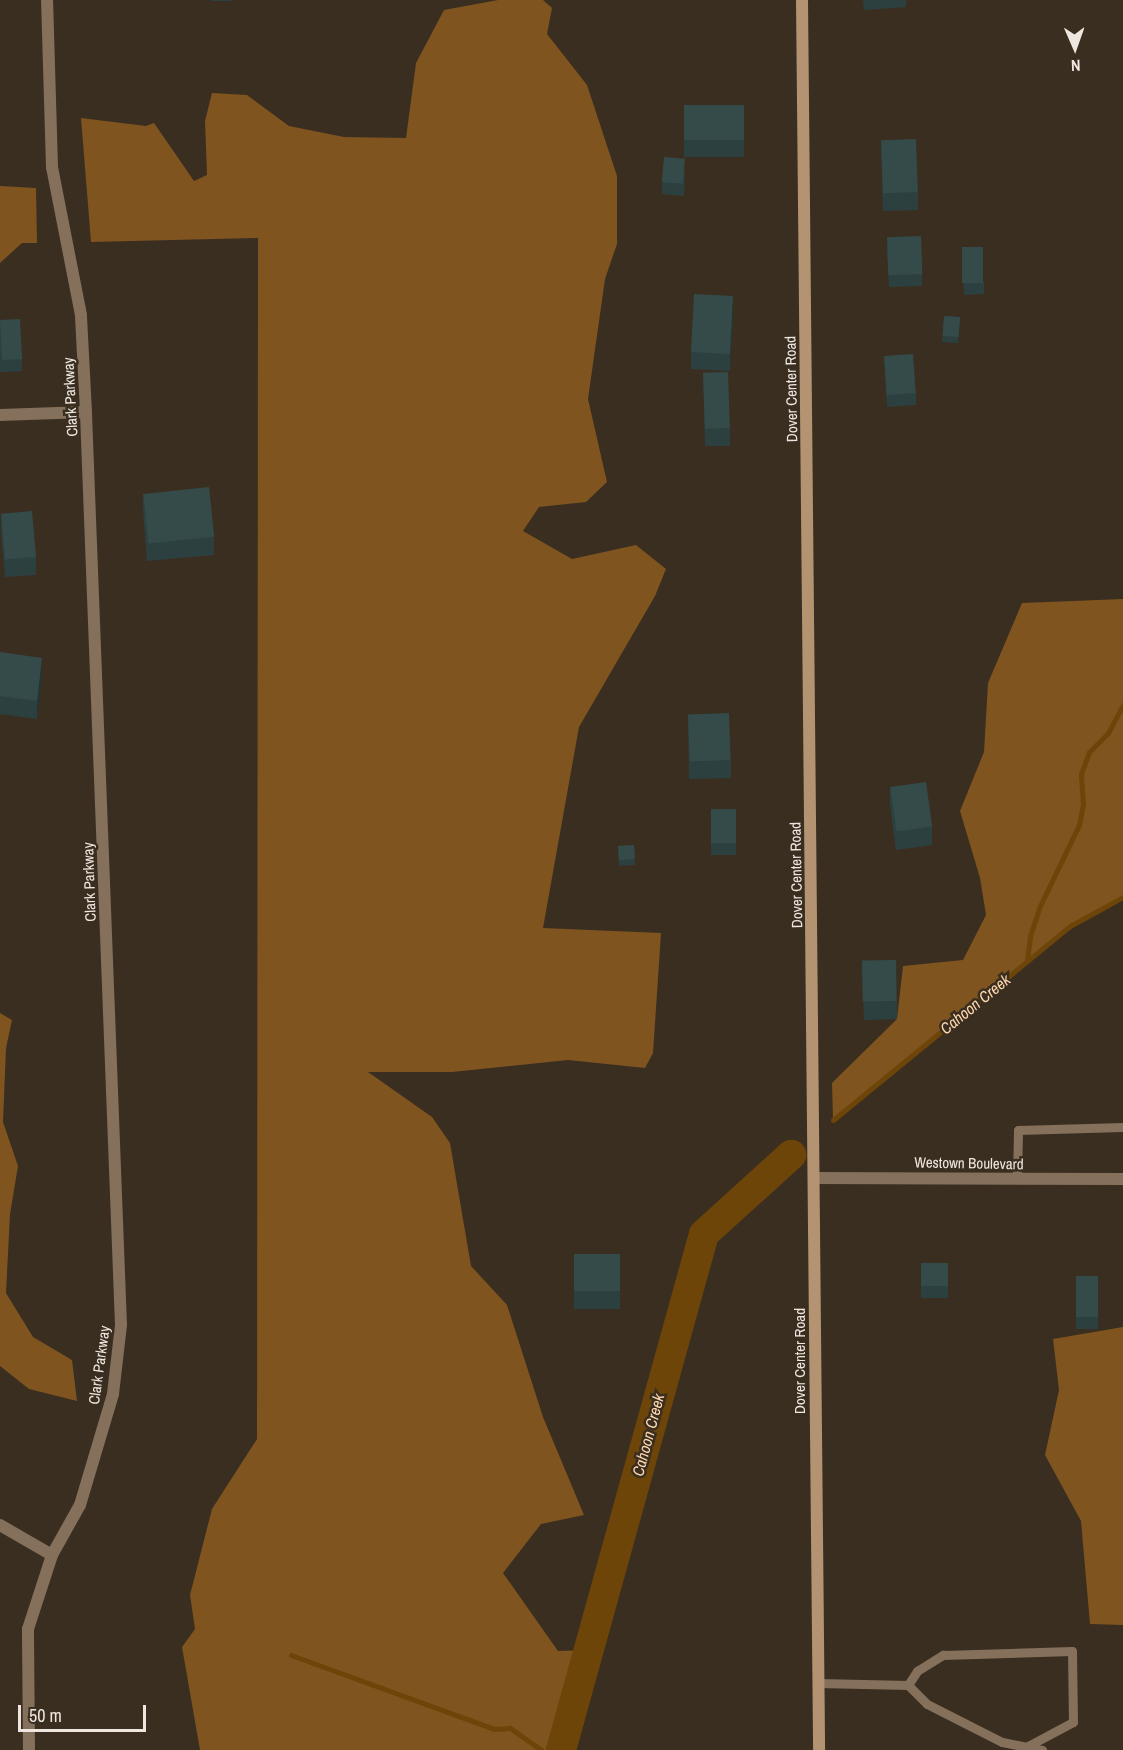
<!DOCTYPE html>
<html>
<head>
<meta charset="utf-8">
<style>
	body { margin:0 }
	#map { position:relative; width:1123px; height:1750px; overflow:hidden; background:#3a2e21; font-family:"Archivo Narrow",sans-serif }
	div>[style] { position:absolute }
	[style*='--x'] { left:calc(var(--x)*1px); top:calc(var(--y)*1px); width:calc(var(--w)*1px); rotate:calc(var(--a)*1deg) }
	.forest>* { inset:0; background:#7f541f }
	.stream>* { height:5px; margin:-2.5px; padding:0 2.5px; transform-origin:2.5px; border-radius:2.5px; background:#6e4509 }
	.river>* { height:30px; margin:-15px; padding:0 15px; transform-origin:15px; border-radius:15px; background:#6e4509 }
	.lane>* { height:9px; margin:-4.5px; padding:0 4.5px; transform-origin:4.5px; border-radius:4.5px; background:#84705b }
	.street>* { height:12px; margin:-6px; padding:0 6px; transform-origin:6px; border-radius:6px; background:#84705b }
	.secondary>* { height:12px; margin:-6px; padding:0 6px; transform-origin:6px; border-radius:6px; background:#b39371 }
	.wall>* { inset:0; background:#2d4040; transform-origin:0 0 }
	.shaded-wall>* { inset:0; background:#243434 }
	.building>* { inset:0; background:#344b4a; transform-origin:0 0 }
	span { translate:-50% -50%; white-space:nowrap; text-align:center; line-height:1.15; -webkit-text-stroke:5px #3a2e21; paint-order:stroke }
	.street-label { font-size:15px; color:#efe7df }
	.water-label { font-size:16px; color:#fed7ac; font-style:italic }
	.north { position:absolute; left:1045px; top:18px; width:60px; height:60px; -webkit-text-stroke:4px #3a2e21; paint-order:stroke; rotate:178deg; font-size:16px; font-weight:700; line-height:24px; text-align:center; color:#efe7df }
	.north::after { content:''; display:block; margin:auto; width:21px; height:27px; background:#efe7df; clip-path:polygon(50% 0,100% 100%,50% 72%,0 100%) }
	.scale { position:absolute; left:18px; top:1705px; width:128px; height:27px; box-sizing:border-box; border:3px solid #efe7df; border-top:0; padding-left:8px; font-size:18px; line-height:21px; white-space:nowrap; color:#efe7df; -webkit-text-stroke:4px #3a2e21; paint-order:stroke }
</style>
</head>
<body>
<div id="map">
	<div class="forest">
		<div style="clip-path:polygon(498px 0,543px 0,552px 8px,547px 34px,587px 85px,617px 176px,617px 244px,605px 279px,588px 399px,607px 482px,586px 502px,539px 507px,523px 531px,572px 559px,636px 545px,666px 569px,655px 596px,579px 727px,543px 928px,661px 933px,653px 1053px,645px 1068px,568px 1060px,452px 1072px,368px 1072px,432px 1117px,450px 1143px,471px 1266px,507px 1305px,543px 1417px,584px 1515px,541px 1524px,503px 1573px,558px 1651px,589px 1650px,561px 1750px,200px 1750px,182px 1647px,195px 1629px,190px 1595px,212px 1509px,257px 1439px,258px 238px,91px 242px,81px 118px,146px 126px,154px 123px,194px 181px,207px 175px,205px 121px,212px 93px,247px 95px,289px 126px,344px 137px,406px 138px,416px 63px,444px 10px)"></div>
		<div style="clip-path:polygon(0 186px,36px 188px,37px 243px,22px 243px,0 263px)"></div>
		<div style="clip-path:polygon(1123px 599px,1123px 897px,1070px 926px,833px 1120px,832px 1083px,897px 1019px,903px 966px,963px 960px,986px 915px,980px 878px,960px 811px,984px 752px,988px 683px,1022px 603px)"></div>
		<div style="clip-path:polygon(0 1013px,12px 1020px,6px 1048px,3px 1122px,18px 1166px,10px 1214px,6px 1293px,33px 1337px,72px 1360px,77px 1401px,29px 1389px,0 1366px)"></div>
		<div style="clip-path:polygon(1123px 1327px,1123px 1625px,1090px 1624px,1081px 1521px,1045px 1455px,1059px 1390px,1053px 1339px)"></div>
	</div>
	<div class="stream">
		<div style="--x:1027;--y:961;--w:25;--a:-83"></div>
		<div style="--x:1030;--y:936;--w:29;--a:-72"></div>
		<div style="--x:1039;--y:908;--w:92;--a:-64.3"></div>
		<div style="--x:1079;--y:825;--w:21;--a:-79"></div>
		<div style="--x:1083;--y:804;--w:30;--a:-94"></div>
		<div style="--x:1081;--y:774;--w:23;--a:-70"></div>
		<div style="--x:1089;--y:752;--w:27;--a:-45"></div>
		<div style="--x:1108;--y:733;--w:32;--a:-62"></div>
		<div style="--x:833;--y:1120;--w:306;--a:-39.3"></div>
		<div style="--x:1070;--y:926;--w:60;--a:-28.7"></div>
		<div style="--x:291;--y:1655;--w:216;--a:20"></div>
		<div style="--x:494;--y:1729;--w:16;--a:-4"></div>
		<div style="--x:510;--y:1728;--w:38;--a:35"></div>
	</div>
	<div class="river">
		<div style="--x:561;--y:1750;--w:535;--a:-74.51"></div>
		<div style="--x:704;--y:1234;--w:118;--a:-42.2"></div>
	</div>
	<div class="lane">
		<div style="--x:1017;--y:1179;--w:49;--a:-88.8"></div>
		<div style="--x:1018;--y:1130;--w:105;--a:-1.6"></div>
		<div style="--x:818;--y:1683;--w:90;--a:1.3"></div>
		<div style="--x:908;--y:1685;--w:27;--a:45"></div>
		<div style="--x:927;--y:1704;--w:84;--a:26.9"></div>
		<div style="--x:1002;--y:1742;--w:41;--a:11.3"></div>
		<div style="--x:908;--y:1685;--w:17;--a:-57"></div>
		<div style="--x:917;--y:1671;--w:31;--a:-32"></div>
		<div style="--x:943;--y:1655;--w:129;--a:-1.8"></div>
		<div style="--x:1072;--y:1651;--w:71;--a:89.2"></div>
		<div style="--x:1073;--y:1722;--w:53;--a:152"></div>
	</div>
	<div class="street">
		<div style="--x:0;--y:415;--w:86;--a:-2"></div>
		<div style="--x:814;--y:1178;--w:309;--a:0.2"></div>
		<div style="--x:0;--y:1525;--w:60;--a:30"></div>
		<div style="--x:29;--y:1750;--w:121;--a:-90.5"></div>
		<div style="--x:28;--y:1629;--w:78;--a:-72"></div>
		<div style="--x:52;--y:1555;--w:57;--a:-60.8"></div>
		<div style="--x:80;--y:1505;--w:116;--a:-73.4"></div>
		<div style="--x:113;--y:1394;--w:69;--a:-83.4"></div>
		<div style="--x:121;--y:1325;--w:914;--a:-92.2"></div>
		<div style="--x:86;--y:412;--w:97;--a:-93"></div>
		<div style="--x:81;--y:315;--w:151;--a:-101.1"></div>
		<div style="--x:52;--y:167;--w:167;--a:-91.7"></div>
	</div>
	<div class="secondary">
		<div style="--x:802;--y:0;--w:1750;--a:89.44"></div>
	</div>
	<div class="wall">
		<div style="left:211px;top:0;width:20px;height:1px"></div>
		<div style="clip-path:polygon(863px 0,906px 0,906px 7px,864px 10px)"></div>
		<div style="left:744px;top:105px;width:52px;height:60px;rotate:90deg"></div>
		<div style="clip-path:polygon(881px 140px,918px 192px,918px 210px,883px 211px)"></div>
		<div style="clip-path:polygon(685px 171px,684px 196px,662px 194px,662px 182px)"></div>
		<div style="clip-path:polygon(887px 249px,922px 274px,922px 286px,889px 287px)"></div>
		<div style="clip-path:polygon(962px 259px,984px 282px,984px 294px,964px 295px)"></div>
		<div style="clip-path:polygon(733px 314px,730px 371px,691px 369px,691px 352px)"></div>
		<div style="left:944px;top:316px;width:16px;height:26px;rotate:4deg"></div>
		<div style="clip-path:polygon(0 320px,22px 359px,22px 371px,0 372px)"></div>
		<div style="clip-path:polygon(884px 357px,916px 393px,916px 405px,887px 407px)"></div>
		<div style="clip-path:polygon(703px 373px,730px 428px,730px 446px,705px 446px)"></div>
		<div style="clip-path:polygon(143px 493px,214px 537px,214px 555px,147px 561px,143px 510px)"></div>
		<div style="clip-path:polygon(1px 514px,36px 557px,36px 575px,5px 577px,1px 532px)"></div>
		<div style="clip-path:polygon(0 652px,42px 675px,37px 719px,0 714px)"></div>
		<div style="clip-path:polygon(688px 715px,731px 760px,731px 778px,689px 779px)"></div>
		<div style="clip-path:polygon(890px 787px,932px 827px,932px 845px,896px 850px,890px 805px)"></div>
		<div style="left:711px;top:809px;width:25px;height:46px"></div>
		<div style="left:634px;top:845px;width:20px;height:16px;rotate:87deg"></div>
		<div style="clip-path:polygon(862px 961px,897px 1001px,897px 1019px,864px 1020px)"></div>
		<div style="left:574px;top:1254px;width:46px;height:55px"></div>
		<div style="left:921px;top:1263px;width:27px;height:35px"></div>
		<div style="left:1076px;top:1276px;width:22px;height:53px"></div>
	</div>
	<div class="shaded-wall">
		<div style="clip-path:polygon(733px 296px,733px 314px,730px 371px,730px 354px)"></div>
		<div style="clip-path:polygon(42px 658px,42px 675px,37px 719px,37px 701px)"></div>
	</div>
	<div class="building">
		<div style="left:744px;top:105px;width:35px;height:60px;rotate:90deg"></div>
		<div style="left:916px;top:139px;width:53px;height:35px;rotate:88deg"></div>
		<div style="left:664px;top:157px;width:21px;height:25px;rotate:5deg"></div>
		<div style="left:921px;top:236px;width:38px;height:34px;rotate:88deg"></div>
		<div style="left:962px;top:247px;width:21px;height:36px"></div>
		<div style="left:694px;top:294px;width:39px;height:58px;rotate:3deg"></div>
		<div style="left:944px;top:316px;width:16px;height:20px;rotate:4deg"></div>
		<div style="left:20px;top:319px;width:40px;height:20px;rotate:87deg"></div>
		<div style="left:913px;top:354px;width:39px;height:29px;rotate:86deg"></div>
		<div style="left:728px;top:372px;width:56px;height:25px;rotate:88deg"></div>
		<div style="left:209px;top:487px;width:50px;height:66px;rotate:84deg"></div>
		<div style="left:32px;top:511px;width:46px;height:31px;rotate:85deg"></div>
		<div style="clip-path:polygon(0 652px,42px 658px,37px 701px,0 696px)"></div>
		<div style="left:729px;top:713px;width:47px;height:41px;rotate:88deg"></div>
		<div style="left:926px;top:782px;width:45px;height:36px;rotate:82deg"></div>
		<div style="left:711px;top:809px;width:25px;height:34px"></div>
		<div style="left:634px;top:845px;width:14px;height:16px;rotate:86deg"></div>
		<div style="left:896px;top:960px;width:41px;height:34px;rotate:89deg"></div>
		<div style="left:574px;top:1254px;width:46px;height:37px"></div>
		<div style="left:921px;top:1263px;width:27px;height:23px"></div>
		<div style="left:1076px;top:1276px;width:22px;height:41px"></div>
	</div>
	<div class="street-label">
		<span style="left:791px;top:389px;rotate:-91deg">Dover Center Road</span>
		<span style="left:70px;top:397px;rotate:-93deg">Clark Parkway</span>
		<span style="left:796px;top:875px;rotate:-91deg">Dover Center Road</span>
		<span style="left:89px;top:882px;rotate:-92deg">Clark Parkway</span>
		<span style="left:969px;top:1163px;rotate:1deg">Westown Boulevard</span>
		<span style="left:800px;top:1361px;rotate:-90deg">Dover Center Road</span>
		<span style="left:99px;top:1365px;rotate:-82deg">Clark Parkway</span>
	</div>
	<div class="water-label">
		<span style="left:975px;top:1004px;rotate:-39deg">Cahoon Creek</span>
		<span style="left:648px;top:1435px;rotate:-75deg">Cahoon Creek</span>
	</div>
	<div class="north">N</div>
	<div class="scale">50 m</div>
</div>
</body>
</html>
